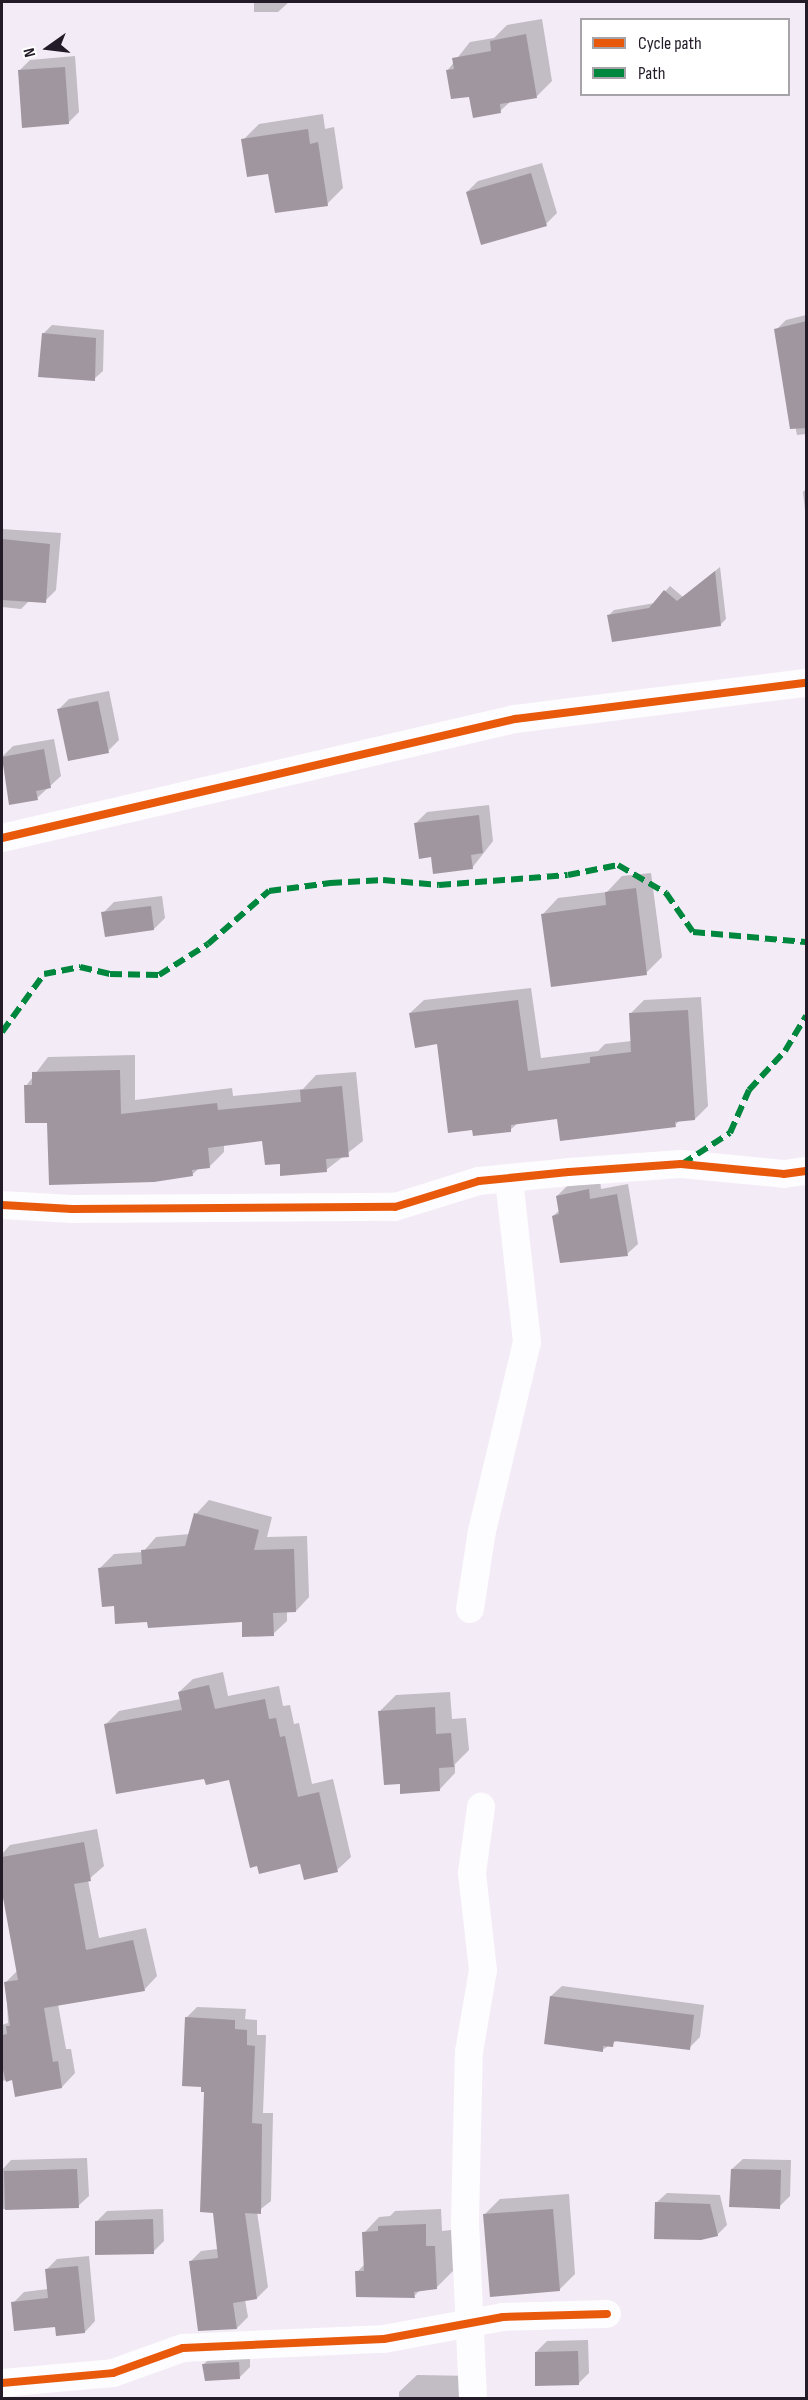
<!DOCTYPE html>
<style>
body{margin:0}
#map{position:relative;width:808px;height:2400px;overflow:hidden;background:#f3ebf6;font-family:"Sofia Sans Condensed",sans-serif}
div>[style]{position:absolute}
.shadow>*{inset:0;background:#0003}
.building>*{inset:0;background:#a096a0}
.minor>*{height:28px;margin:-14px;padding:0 14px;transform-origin:14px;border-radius:14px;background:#fdfcfe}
.quiet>*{height:6px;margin-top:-3px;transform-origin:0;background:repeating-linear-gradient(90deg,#00873e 0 12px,transparent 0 18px)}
.cycleway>*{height:8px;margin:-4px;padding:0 4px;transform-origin:4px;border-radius:4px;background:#e8590c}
span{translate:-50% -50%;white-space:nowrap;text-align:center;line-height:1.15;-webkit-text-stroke:6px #fff;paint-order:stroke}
.frame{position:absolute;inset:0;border:3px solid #231b27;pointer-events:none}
.legend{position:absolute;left:580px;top:18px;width:210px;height:78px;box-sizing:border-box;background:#fff;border:2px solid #a7a4a9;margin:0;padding:8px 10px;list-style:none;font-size:18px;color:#231b27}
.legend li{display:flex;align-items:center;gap:12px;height:30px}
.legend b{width:30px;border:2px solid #a7a4a9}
.north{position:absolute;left:18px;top:18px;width:60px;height:60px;-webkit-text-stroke:4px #fff;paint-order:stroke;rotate:256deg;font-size:16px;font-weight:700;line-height:24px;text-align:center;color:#231b27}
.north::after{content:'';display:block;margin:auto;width:21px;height:27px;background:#231b27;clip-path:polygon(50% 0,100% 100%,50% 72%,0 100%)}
</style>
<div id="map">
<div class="shadow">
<i style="clip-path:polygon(254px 2px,289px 2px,278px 12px,254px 12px)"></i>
<i style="clip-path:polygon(542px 19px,552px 81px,537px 96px,511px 101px,500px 111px,470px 95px,447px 71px,470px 42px,494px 38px,507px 25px)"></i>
<i style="clip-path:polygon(75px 56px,79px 112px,68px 123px,19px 71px,30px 60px)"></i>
<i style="clip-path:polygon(323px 114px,325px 129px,334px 127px,343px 188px,327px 204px,243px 140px,259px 124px)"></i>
<i style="clip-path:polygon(542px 163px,557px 213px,546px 224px,467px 192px,478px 181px)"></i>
<i style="clip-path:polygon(806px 315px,806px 434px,797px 435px,776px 330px,786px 320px)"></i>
<i style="clip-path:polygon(52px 325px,104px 330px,103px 371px,94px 379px,43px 334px)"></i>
<i style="clip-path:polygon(806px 489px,806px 519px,803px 492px)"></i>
<i style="clip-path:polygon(2px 529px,61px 533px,56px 590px,45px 601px,30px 600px,21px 609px,2px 607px)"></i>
<i style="clip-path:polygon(720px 567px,726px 619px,721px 624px,609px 615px,614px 610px,655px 603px,670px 586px,683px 597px)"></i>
<i style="clip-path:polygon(109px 691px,119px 740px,108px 751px,58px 710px,69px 699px)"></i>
<i style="clip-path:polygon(54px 739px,61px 776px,37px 798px,10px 803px,2px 757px,13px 746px)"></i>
<i style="clip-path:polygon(489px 805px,493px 841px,472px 868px,432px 856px,416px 823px,427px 812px)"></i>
<i style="clip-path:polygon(651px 873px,662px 957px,646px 973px,543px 914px,558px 898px,607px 892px,622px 876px)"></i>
<i style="clip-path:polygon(162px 896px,165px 918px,154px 929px,103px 913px,114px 902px)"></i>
<i style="clip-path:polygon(531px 988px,541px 1058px,598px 1051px,605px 1044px,632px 1041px,630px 1014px,644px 1000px,701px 997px,708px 1106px,695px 1119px,680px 1120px,675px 1125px,558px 1117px,518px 1123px,510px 1130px,410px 1013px,424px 1000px)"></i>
<i style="clip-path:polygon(135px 1055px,135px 1100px,232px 1088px,233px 1096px,303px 1089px,316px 1075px,356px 1072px,363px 1141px,326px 1170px,281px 1162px,263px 1139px,224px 1145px,224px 1152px,209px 1167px,199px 1168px,192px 1175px,48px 1121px,26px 1086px,48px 1057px)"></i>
<i style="clip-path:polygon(600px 1179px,601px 1189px,628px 1184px,638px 1244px,627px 1254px,553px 1216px,560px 1210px,557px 1196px,568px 1185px)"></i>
<i style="clip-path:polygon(209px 1500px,272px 1517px,267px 1537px,307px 1536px,309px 1597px,296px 1611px,287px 1611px,287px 1621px,273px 1634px,243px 1620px,149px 1620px,115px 1605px,100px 1568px,114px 1554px,143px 1552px,156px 1537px,190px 1534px,196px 1514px)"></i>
<i style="clip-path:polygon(223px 1672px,228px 1696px,279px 1686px,283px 1706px,290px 1705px,294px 1724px,299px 1723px,312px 1784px,333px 1779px,351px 1857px,337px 1870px,301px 1862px,230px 1778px,205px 1777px,105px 1725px,119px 1711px,181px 1699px,179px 1692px,193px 1679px)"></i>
<i style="clip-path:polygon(450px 1692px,452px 1719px,466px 1718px,469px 1750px,455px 1764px,455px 1773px,440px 1789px,401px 1782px,380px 1711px,396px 1695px)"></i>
<i style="clip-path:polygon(97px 1829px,104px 1866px,88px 1880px,99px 1938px,146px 1928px,157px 1976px,144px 1990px,58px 2004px,66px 2049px,71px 2049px,75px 2073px,62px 2087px,13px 2079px,2px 2081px,2px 2025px,8px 2023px,6px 1982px,17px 1971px,2px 1884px,2px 1854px,10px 1845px)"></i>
<i style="clip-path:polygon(562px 1986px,704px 2005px,700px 2037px,689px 2048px,618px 2040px,602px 2050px,551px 1996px)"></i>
<i style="clip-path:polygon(197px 2007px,246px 2009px,245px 2019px,257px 2020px,257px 2035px,266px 2035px,263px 2113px,273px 2113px,271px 2201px,257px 2212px,268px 2287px,257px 2298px,245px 2300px,248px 2317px,237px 2328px,190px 2262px,201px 2251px,218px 2249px,206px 2090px,186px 2018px)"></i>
<i style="clip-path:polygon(87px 2158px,89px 2196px,78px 2206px,3px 2209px,2px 2170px,11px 2160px)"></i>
<i style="clip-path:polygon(743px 2159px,791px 2160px,790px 2196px,779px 2207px,732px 2169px)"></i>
<i style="clip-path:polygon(667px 2193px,720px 2195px,727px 2225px,717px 2235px,656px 2203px)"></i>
<i style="clip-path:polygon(569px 2194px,575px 2274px,559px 2290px,484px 2215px,500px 2199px)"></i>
<i style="clip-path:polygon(163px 2209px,164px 2241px,153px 2252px,96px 2222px,107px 2211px)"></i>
<i style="clip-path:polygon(441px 2209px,442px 2231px,451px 2230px,453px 2271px,437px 2287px,420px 2290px,414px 2296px,357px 2272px,365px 2264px,364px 2233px,379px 2217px,390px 2216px,395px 2211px)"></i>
<i style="clip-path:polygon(89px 2256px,95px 2321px,85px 2332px,57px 2325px,13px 2303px,24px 2292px,48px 2289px,46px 2270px,57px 2259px)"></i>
<i style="clip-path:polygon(588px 2340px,589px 2373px,578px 2384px,536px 2352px,547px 2341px)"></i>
<i style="clip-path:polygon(250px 2352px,250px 2367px,239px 2378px,204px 2364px,215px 2353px)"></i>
<i style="clip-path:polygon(417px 2375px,473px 2376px,479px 2398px,399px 2398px,399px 2392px)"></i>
</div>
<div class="building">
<i style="clip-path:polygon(526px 34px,537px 98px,500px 104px,501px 113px,473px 118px,469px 97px,451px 99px,446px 70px,454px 69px,452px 58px,491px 51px,490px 41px)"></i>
<i style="clip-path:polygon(65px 67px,69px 124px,22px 128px,18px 70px)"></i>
<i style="clip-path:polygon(308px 129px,310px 144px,318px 142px,328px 206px,275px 213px,268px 174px,247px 177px,241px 139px)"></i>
<i style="clip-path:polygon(531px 173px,547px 226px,481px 245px,466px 192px)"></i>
<i style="clip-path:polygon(807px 321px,807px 428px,790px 429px,774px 329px)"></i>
<i style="clip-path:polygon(42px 333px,96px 338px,95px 381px,38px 377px)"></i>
<i style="clip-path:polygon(2px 539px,50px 544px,46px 603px,2px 600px)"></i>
<i style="clip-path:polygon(715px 571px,721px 626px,612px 642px,607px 615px,649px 608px,664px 590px,677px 601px)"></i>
<i style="clip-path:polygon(98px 701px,109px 753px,68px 761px,57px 709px)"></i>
<i style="clip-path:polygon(44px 749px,51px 788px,36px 791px,38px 800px,9px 805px,2px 757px)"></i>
<i style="clip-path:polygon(479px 815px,483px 853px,471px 855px,473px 869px,433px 874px,431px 857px,419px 859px,414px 823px)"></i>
<i style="clip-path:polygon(636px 888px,647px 975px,551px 987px,541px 914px,606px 905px,605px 892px)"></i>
<i style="clip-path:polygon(151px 906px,154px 930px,105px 937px,101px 912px)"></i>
<i style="clip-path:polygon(518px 1000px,528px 1071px,590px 1063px,590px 1057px,631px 1052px,629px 1013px,688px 1010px,695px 1120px,675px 1122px,676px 1127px,560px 1141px,557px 1119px,511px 1125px,511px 1132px,473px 1136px,472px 1130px,448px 1133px,437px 1044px,415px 1048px,409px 1013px)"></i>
<i style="clip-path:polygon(120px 1070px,121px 1114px,217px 1103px,218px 1110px,301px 1102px,300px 1090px,342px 1086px,349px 1157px,326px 1159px,327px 1172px,280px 1176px,280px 1164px,265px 1165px,262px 1141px,208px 1148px,210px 1168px,192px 1170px,193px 1176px,154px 1182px,49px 1185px,47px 1123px,25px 1123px,24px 1085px,32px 1085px,32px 1072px)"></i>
<i style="clip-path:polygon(589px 1189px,590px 1199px,617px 1194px,628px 1256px,560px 1263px,552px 1216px,559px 1214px,556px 1196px)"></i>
<i style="clip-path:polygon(194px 1513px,259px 1530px,254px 1550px,294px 1549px,296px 1612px,273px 1613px,274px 1636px,242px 1637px,242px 1622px,148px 1628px,147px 1622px,115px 1624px,114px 1606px,102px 1607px,98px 1568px,142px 1564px,141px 1550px,185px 1546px)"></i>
<i style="clip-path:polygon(209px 1685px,215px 1709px,265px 1699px,269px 1719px,276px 1718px,280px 1737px,285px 1736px,298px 1797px,319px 1792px,338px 1872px,304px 1880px,300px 1864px,259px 1874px,257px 1866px,250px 1868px,229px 1780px,206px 1785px,204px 1779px,116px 1794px,104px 1724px,182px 1710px,178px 1692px)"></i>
<i style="clip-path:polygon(435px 1707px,436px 1734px,451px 1733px,454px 1767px,439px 1768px,440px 1791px,400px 1794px,400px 1784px,384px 1785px,378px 1711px)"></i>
<i style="clip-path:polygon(84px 1842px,91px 1881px,74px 1884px,86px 1950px,133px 1940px,145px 1991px,44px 2008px,53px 2062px,58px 2061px,62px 2088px,15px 2097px,12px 2080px,6px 2082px,2px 2066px,2px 2035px,7px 2034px,6px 2026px,10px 2026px,4px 1982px,18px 1980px,2px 1892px,2px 1857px)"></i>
<i style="clip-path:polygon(550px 1996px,694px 2015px,690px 2050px,614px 2041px,613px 2047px,603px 2046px,603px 2052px,544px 2044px)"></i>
<i style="clip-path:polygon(185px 2017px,235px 2020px,235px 2029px,247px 2030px,247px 2045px,255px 2046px,252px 2123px,262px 2124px,261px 2214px,245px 2213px,257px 2299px,233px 2303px,237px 2329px,198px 2331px,189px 2261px,218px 2258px,213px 2213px,200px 2212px,204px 2092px,201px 2092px,201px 2087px,182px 2086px)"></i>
<i style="clip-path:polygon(77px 2169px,79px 2208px,5px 2210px,4px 2171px)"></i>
<i style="clip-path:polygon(731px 2169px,781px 2170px,780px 2209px,729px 2207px)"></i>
<i style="clip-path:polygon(655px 2202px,710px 2204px,718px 2236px,701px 2240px,654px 2239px)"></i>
<i style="clip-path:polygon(553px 2209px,560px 2291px,490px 2297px,483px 2214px)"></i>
<i style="clip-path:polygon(153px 2219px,154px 2254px,95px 2255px,95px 2221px)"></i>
<i style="clip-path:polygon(426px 2224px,426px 2246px,435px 2246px,437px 2289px,414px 2292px,415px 2298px,356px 2297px,355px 2271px,364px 2271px,362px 2232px,378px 2231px,378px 2226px)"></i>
<i style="clip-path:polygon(78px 2266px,85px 2333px,56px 2336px,55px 2327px,14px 2331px,11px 2302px,48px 2298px,45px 2269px)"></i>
<i style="clip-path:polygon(578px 2351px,579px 2385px,535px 2386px,535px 2352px)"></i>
<i style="clip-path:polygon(239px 2362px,240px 2379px,205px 2381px,202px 2364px)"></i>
</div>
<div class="minor">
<i style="left:2px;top:838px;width:527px;rotate:-13.06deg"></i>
<i style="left:515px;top:719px;width:293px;rotate:-7.1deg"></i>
<i style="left:2px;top:1205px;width:70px;rotate:3.3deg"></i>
<i style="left:72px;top:1209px;width:323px;rotate:-0.4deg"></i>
<i style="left:395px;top:1207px;width:88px;rotate:-17.2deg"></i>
<i style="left:479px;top:1181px;width:90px;rotate:-5.7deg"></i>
<i style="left:569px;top:1172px;width:112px;rotate:-4.1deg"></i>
<i style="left:681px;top:1164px;width:103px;rotate:5.5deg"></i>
<i style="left:784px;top:1174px;width:22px;rotate:-8deg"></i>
<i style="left:470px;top:1609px;width:79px;rotate:-81.3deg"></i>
<i style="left:482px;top:1531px;width:194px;rotate:-76.6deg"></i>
<i style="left:527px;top:1342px;width:165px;rotate:-96.3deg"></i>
<i style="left:2px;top:2383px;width:111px;rotate:-5.1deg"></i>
<i style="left:113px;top:2373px;width:74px;rotate:-19.7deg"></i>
<i style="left:183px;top:2348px;width:201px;rotate:-2.6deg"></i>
<i style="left:384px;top:2339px;width:121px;rotate:-10.5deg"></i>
<i style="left:503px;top:2317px;width:104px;rotate:-1.7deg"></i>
<i style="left:473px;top:2398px;width:175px;rotate:-92.6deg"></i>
<i style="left:465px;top:2223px;width:171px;rotate:-88.7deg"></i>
<i style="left:469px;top:2052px;width:83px;rotate:-80.3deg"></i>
<i style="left:483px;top:1970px;width:98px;rotate:-96.5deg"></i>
<i style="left:472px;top:1873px;width:67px;rotate:-82.2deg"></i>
</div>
<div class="quiet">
<i style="left:2px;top:1032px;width:72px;rotate:-54.1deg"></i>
<i style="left:44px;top:974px;width:37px;rotate:-11deg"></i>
<i style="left:80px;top:967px;width:31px;rotate:13deg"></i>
<i style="left:110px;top:974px;width:49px;rotate:1.2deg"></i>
<i style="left:159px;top:975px;width:58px;rotate:-32.3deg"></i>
<i style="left:208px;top:944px;width:81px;rotate:-41deg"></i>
<i style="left:269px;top:891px;width:62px;rotate:-7.5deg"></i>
<i style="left:330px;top:883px;width:53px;rotate:-3.2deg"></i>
<i style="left:383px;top:880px;width:56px;rotate:5.1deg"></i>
<i style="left:439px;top:885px;width:129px;rotate:-4.4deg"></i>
<i style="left:568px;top:875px;width:51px;rotate:-11.3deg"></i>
<i style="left:618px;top:865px;width:56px;rotate:30.3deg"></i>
<i style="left:666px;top:893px;width:47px;rotate:55.3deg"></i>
<i style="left:693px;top:932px;width:113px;rotate:5.1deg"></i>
<i style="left:682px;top:1164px;width:57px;rotate:-32.9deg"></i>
<i style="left:730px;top:1133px;width:47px;rotate:-66.2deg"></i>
<i style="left:749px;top:1090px;width:53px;rotate:-47.3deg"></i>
<i style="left:785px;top:1051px;width:41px;rotate:-59deg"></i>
</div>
<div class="cycleway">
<i style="left:2px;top:838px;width:527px;rotate:-13.06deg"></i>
<i style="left:515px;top:719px;width:293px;rotate:-7.1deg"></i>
<i style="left:2px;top:1205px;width:70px;rotate:3.3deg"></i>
<i style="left:72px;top:1209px;width:323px;rotate:-0.4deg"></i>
<i style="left:395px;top:1207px;width:88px;rotate:-17.2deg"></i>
<i style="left:479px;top:1181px;width:90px;rotate:-5.7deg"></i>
<i style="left:569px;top:1172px;width:112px;rotate:-4.1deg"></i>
<i style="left:681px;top:1164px;width:103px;rotate:5.5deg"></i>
<i style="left:784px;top:1174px;width:22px;rotate:-8deg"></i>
<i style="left:2px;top:2383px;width:111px;rotate:-5.1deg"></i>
<i style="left:113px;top:2373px;width:74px;rotate:-19.7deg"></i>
<i style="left:183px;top:2348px;width:201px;rotate:-2.6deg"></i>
<i style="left:384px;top:2339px;width:121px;rotate:-10.5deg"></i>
<i style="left:503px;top:2317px;width:104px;rotate:-1.7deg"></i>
</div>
<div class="frame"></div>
<ul class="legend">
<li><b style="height:8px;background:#e8590c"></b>Cycle path</li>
<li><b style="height:8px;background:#00873e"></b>Path</li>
</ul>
<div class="north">N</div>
</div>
